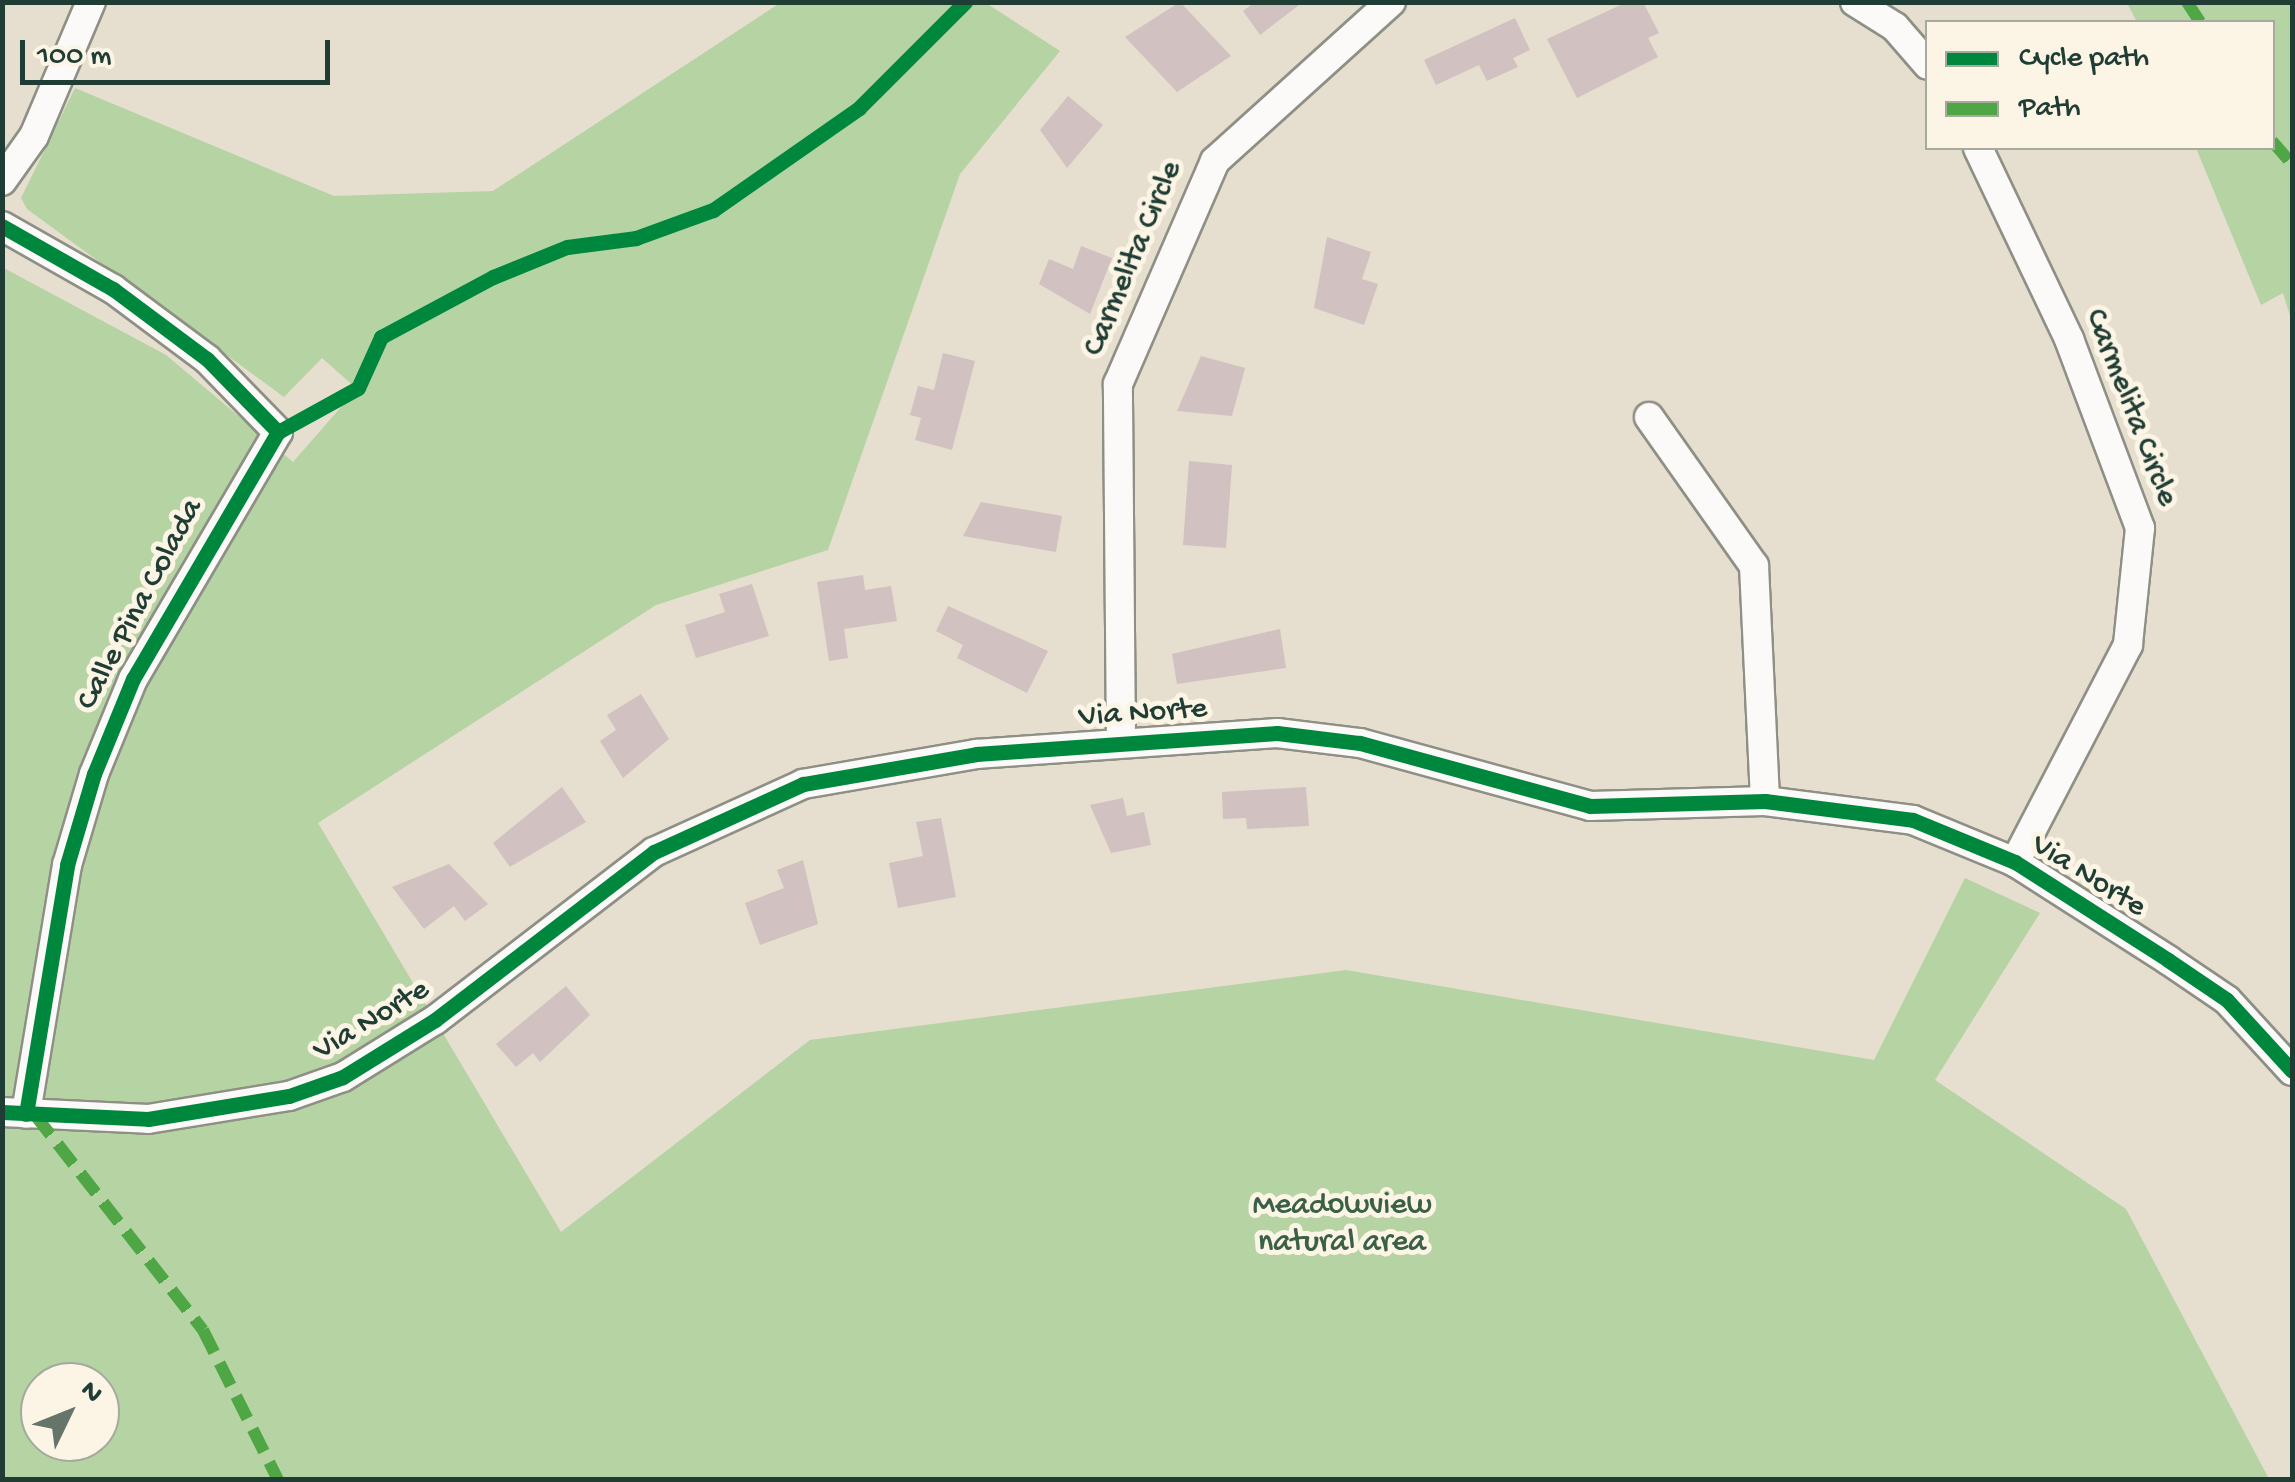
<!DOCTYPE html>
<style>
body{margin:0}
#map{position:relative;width:2295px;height:1482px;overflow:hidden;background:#e6dece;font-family:"Gochi Hand",sans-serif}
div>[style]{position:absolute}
.green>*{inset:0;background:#b5d3a3}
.building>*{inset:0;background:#d1c1c0}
.roads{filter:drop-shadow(2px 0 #8e8f85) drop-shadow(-2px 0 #8e8f85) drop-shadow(0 2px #8e8f85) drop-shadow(0 -2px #8e8f85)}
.minor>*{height:28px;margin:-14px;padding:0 14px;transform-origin:14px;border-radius:14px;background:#fbfaf8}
.quiet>*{height:12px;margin-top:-6px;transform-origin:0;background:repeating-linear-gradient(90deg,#4fa644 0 25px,transparent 0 37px)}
.cycleway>*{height:15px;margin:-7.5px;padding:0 7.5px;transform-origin:7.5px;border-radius:7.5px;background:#00873e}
span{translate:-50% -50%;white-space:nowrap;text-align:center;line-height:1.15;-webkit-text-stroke:10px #fcf5e5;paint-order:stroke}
.street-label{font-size:32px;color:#1f3d34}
.park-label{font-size:32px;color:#3a6047}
.frame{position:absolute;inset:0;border:5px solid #1f3d34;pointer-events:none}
.legend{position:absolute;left:1925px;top:20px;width:350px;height:130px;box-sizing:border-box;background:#fcf5e5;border:2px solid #a4ab9e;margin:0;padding:12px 18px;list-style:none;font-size:30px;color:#1f3d34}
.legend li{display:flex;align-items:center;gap:20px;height:50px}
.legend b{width:50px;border:2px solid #a4ab9e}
.north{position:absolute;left:20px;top:1362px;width:100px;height:100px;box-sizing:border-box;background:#fcf5e5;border:2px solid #a4ab9e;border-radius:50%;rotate:47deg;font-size:28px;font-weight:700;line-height:40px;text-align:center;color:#1f3d34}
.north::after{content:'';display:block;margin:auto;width:35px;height:45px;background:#65756a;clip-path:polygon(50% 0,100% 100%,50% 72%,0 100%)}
.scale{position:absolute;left:20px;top:40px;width:310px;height:45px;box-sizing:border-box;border:5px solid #1f3d34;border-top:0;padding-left:12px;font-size:30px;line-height:35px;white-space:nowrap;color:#1f3d34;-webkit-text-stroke:8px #fcf5e5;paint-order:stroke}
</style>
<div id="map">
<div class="green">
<i style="clip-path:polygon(evenodd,780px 3px,986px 3px,1060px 51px,960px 174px,828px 550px,656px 605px,318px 823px,561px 1232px,810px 1040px,1346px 970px,1874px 1060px,1965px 878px,2040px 913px,1935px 1080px,2126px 1209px,2269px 1479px,3px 1479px,2px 267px,166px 355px,293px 462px,357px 389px,322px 358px,284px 397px,27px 209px,21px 198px,75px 88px,334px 196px,493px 191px,780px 3px,40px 1382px,100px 1382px,100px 1442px,40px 1442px,40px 1382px)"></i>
<i style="clip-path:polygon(2127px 3px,2292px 3px,2292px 322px,2283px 293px,2261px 305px,2196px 148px,2272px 148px,2272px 22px,2137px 22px)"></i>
</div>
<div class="building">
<i style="clip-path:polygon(1180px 2px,1231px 56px,1177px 92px,1125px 37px)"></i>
<i style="clip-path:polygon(1255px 2px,1303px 2px,1260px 35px,1243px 11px)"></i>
<i style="clip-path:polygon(1627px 2px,1643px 2px,1659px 33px,1648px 38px,1658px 57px,1577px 98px,1547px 39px)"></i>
<i style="clip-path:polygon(1515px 18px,1530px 50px,1513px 58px,1518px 67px,1487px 81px,1479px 65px,1436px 85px,1424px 60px)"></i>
<i style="clip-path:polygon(1068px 96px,1103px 125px,1067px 168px,1040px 130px)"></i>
<i style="clip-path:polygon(1327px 237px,1371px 252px,1362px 279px,1378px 284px,1364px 325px,1314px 308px)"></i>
<i style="clip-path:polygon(1081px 246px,1112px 258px,1090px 314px,1039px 284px,1049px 259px,1073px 269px)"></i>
<i style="clip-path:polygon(943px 353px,975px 361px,952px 450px,915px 440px,921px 418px,910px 415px,918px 386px,934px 390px)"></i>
<i style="clip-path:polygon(1201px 356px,1245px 368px,1232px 416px,1177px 411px)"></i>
<i style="clip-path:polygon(1189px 461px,1232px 465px,1226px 548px,1183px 545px)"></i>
<i style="clip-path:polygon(981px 502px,1062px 516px,1056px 552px,963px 536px)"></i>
<i style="clip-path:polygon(863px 575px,865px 590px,891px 586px,897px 621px,844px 629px,848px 658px,829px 661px,817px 582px)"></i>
<i style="clip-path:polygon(752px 584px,769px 636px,696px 658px,685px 625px,725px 612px,719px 594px)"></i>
<i style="clip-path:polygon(948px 606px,1048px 651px,1027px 693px,957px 658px,963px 645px,936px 631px)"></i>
<i style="clip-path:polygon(1280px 629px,1286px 668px,1177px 684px,1172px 654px)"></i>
<i style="clip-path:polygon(641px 694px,669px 739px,623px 778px,600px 741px,616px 730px,607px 715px)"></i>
<i style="clip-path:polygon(562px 787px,586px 822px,510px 867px,493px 843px)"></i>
<i style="clip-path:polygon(1306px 787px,1309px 826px,1247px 829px,1246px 818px,1223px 819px,1222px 792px)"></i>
<i style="clip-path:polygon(1123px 798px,1127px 816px,1144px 812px,1151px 845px,1111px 853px,1090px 805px)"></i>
<i style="clip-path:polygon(941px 818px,956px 897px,898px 908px,889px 863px,923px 856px,916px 822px)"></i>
<i style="clip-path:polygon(803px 860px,818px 924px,760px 945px,745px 903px,784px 888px,777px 870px)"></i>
<i style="clip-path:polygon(449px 864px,488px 904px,465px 921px,454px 906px,424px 929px,392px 887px)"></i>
<i style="clip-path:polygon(566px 986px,590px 1015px,540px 1062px,533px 1053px,516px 1067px,496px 1044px)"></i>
</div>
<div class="roads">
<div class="minor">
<i style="left:1855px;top:2px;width:47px;rotate:32deg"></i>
<i style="left:1895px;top:27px;width:50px;rotate:49deg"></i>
<i style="left:1978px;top:148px;width:212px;rotate:64.5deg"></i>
<i style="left:2069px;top:339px;width:202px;rotate:69.4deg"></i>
<i style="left:2140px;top:528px;width:118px;rotate:95.9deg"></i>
<i style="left:2128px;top:645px;width:245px;rotate:117.5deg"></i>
<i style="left:2px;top:181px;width:55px;rotate:-54.6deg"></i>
<i style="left:34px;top:136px;width:146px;rotate:-67deg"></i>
<i style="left:2px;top:226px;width:128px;rotate:29.6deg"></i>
<i style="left:113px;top:289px;width:117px;rotate:36.7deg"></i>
<i style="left:207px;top:359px;width:102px;rotate:45.8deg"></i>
<i style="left:278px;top:432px;width:286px;rotate:120.4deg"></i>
<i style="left:133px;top:679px;width:103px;rotate:112.3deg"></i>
<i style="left:94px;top:774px;width:95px;rotate:106.5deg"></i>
<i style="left:67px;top:865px;width:252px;rotate:99.4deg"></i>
<i style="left:1649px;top:417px;width:182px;rotate:54.8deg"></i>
<i style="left:1754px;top:566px;width:235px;rotate:87.3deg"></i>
<i style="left:1121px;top:743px;width:359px;rotate:-90.5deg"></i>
<i style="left:1118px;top:384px;width:243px;rotate:-66.5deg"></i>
<i style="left:1215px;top:161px;width:237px;rotate:-42.1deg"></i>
<i style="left:2px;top:1112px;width:146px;rotate:2.7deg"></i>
<i style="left:148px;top:1119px;width:143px;rotate:-9.3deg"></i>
<i style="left:289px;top:1096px;width:57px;rotate:-19.4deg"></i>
<i style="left:343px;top:1077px;width:108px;rotate:-31.8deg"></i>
<i style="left:435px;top:1020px;width:276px;rotate:-37.5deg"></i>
<i style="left:654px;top:852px;width:164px;rotate:-24.5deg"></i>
<i style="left:803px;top:784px;width:176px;rotate:-9.8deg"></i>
<i style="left:976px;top:754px;width:302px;rotate:-4deg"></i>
<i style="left:1277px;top:733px;width:84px;rotate:6.9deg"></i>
<i style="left:1360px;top:743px;width:238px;rotate:15.3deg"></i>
<i style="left:1590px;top:806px;width:175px;rotate:-1.6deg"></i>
<i style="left:1765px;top:801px;width:149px;rotate:7.3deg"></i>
<i style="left:1913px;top:820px;width:110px;rotate:22.4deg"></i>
<i style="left:2015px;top:862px;width:182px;rotate:32.6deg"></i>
<i style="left:2168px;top:960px;width:71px;rotate:34.1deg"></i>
<i style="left:2227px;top:1000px;width:96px;rotate:47.5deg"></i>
</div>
</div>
<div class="quiet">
<i style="left:2187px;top:2px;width:24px;rotate:57deg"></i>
<i style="left:2272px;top:141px;width:30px;rotate:49deg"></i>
<i style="left:35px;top:1115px;width:273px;rotate:52deg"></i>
<i style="left:203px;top:1330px;width:168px;rotate:63.4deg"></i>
</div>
<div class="cycleway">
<i style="left:2px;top:226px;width:128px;rotate:29.6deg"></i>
<i style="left:113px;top:289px;width:117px;rotate:36.7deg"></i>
<i style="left:207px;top:359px;width:102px;rotate:45.8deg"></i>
<i style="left:278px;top:432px;width:91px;rotate:-28.8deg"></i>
<i style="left:358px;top:388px;width:56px;rotate:-65.7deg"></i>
<i style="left:381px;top:337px;width:127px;rotate:-28.2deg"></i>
<i style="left:493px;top:277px;width:80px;rotate:-22.1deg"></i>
<i style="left:567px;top:247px;width:70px;rotate:-7.4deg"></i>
<i style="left:636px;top:238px;width:82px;rotate:-20deg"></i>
<i style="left:713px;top:210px;width:178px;rotate:-34.9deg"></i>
<i style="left:859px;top:108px;width:150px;rotate:-45deg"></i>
<i style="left:2px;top:1112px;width:146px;rotate:2.7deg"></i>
<i style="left:148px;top:1119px;width:143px;rotate:-9.3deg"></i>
<i style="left:289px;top:1096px;width:57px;rotate:-19.4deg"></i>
<i style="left:343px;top:1077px;width:108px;rotate:-31.8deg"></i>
<i style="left:435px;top:1020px;width:276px;rotate:-37.5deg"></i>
<i style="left:654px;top:852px;width:164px;rotate:-24.5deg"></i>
<i style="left:803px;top:784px;width:176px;rotate:-9.8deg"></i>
<i style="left:976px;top:754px;width:302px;rotate:-4deg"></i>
<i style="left:1277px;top:733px;width:84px;rotate:6.9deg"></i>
<i style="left:1360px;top:743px;width:238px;rotate:15.3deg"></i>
<i style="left:1590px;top:806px;width:175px;rotate:-1.6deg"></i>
<i style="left:1765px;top:801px;width:149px;rotate:7.3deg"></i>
<i style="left:1913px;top:820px;width:110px;rotate:22.4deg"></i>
<i style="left:2015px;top:862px;width:182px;rotate:32.6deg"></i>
<i style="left:2168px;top:960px;width:71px;rotate:34.1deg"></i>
<i style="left:2227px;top:1000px;width:96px;rotate:47.5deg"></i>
<i style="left:26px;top:1114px;width:252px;rotate:-80.6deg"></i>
<i style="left:67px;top:865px;width:95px;rotate:-73.5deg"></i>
<i style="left:94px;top:774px;width:103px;rotate:-67.7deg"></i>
<i style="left:133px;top:679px;width:286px;rotate:-59.6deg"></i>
</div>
<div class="street-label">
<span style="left:1134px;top:259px;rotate:-67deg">Carmelita Circle</span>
<span style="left:2130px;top:408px;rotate:69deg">Carmelita Circle</span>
<span style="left:141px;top:605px;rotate:-62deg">Calle Pina Colada</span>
<span style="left:1143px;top:714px;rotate:-4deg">Via Norte</span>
<span style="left:2088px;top:877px;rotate:32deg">Via Norte</span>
<span style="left:372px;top:1021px;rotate:-31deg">Via Norte</span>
</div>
<div class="park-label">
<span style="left:1342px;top:1225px">Meadowview<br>natural area</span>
</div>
<div class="frame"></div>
<ul class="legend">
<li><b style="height:12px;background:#00873e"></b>Cycle path</li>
<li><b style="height:12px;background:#4fa644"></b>Path</li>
</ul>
<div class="north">N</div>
<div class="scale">100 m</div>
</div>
